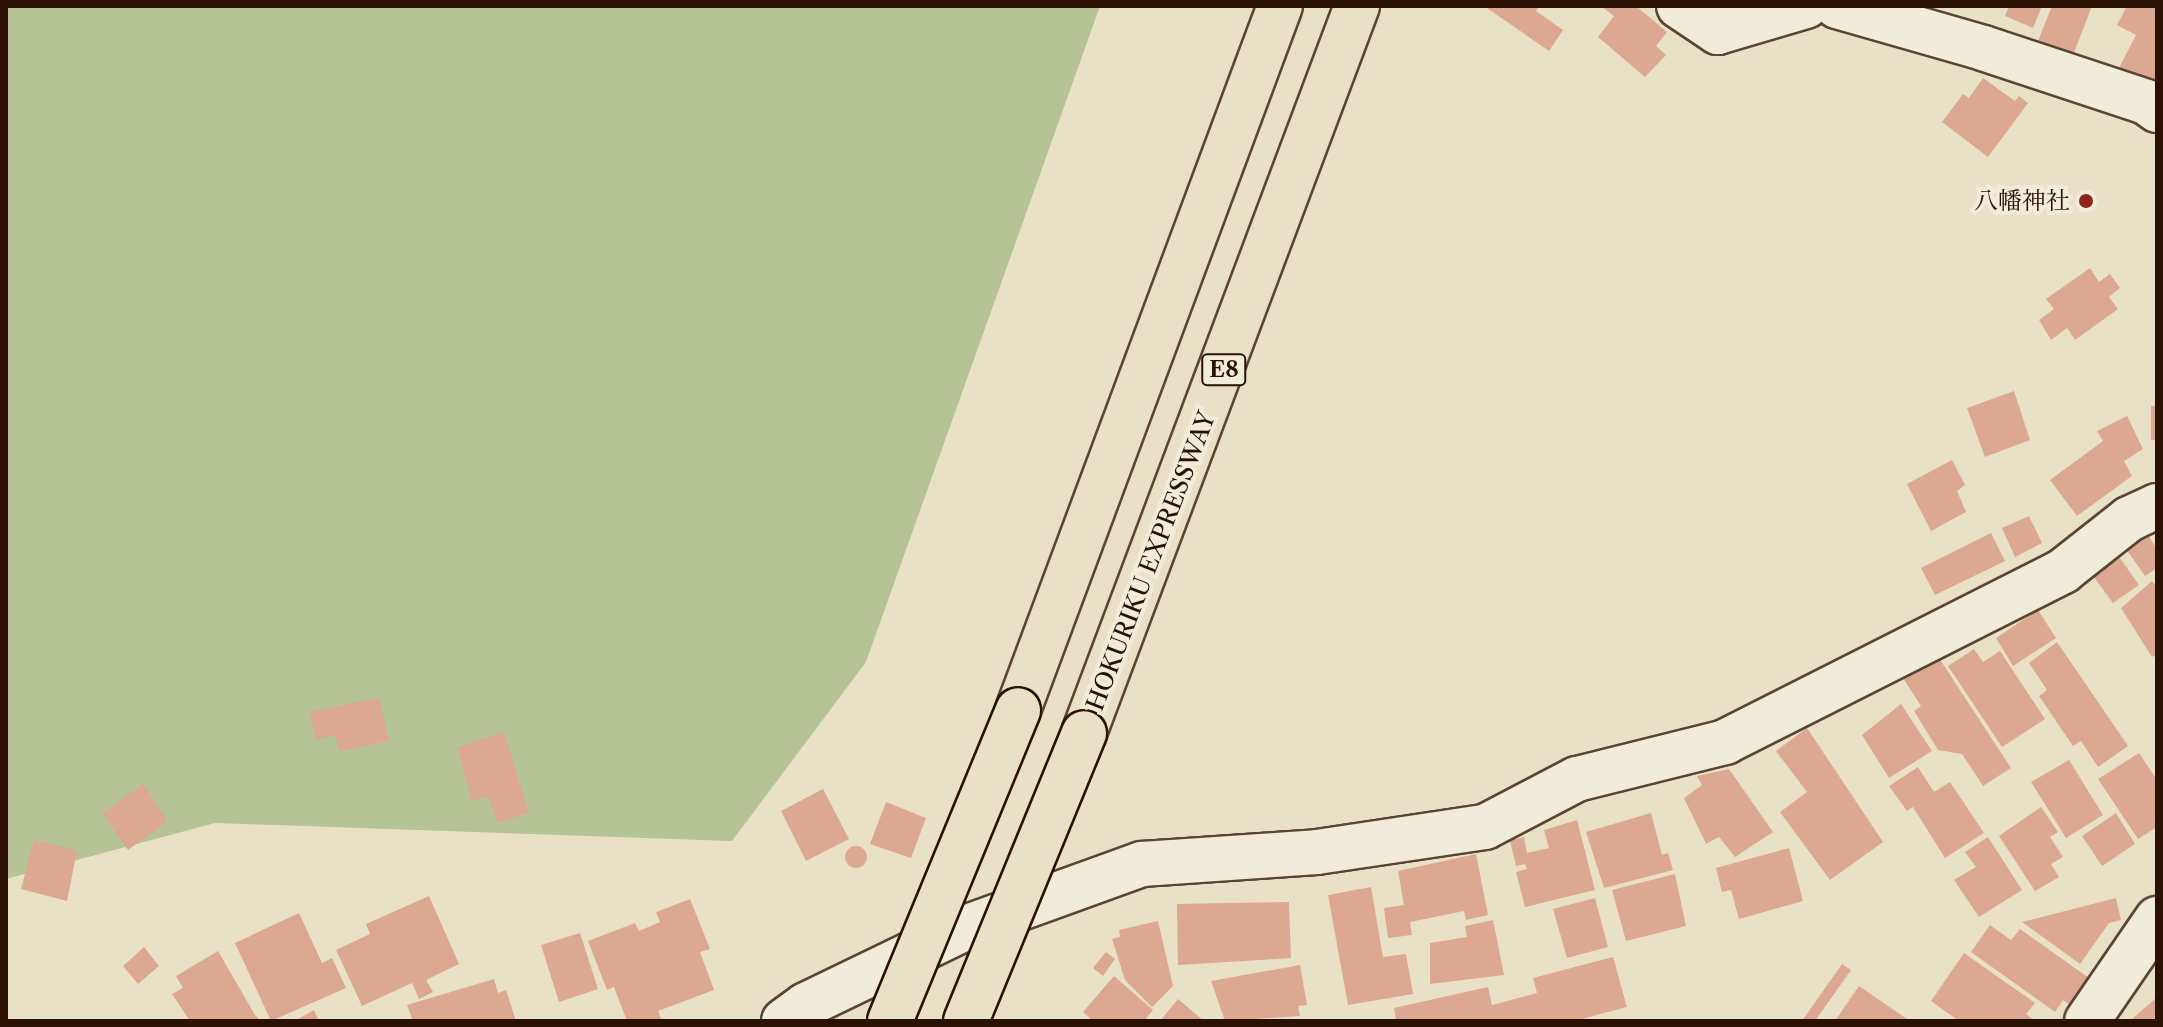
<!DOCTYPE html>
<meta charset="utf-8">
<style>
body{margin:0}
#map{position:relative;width:2163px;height:1027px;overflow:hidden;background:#e9e1c6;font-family:"Libre Caslon Text","Noto Serif JP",serif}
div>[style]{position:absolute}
.green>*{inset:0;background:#b6c395}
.building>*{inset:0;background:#dca892}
.round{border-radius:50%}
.roads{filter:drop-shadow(2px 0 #5a4533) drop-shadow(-2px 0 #5a4533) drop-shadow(0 2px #5a4533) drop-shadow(0 -2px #5a4533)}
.minor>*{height:44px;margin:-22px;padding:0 22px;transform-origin:22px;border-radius:22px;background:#f1ecda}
.highway>*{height:44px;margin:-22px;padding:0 22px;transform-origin:22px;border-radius:22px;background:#e9e1c6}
.bridges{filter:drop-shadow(2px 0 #2b1102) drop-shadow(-2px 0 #2b1102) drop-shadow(0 2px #2b1102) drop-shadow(0 -2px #2b1102)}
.highway-bridge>*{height:44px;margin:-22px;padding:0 22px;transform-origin:22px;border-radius:22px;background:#e9e1c6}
.dots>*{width:22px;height:22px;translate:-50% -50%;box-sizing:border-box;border:4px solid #f1ecda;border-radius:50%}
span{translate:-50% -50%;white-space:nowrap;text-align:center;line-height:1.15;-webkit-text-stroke:8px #f1ecda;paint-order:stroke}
.shield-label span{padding:2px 6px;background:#f1ecda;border:2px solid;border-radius:6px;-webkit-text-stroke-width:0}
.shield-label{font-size:22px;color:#2b1102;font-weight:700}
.poi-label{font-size:24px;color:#2b1102}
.right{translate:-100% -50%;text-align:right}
.street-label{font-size:24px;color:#2b1102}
.frame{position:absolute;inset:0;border:8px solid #2b1102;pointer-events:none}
</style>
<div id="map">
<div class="green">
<i style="clip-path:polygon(6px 6px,1100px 6px,866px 662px,732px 841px,215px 823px,6px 879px)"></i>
</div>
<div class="building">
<i style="clip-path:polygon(1484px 6px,1539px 6px,1536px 11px,1563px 30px,1549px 51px)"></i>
<i style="clip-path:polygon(1601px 6px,1636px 6px,1667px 32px,1656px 46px,1666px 55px,1645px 77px,1598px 37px,1614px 16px)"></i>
<i style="clip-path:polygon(2009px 6px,2042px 6px,2033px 28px,2005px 16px)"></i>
<i style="clip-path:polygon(2052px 6px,2092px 6px,2071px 60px,2036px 46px)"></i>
<i style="clip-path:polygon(2127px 6px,2157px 6px,2157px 76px,2152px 85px,2119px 68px,2136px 35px,2117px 25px)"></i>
<i style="clip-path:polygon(1983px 78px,2015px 101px,2019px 96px,2028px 103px,1988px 157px,1942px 122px,1963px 94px,1969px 98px)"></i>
<i style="clip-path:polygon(2090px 268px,2099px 282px,2110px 274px,2120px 288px,2109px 297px,2118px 309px,2075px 340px,2067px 328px,2051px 340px,2039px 320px,2054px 309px,2046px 299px)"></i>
<i style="clip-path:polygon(2014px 391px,2030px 440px,1985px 457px,1967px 408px)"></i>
<i style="clip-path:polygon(2151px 406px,2157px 406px,2157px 440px,2151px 440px)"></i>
<i style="clip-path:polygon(2127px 416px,2143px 449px,2124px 461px,2132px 476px,2077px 516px,2050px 480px,2103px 441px,2097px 431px)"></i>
<i style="clip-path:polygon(1952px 460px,1965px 485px,1957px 491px,1966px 512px,1931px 531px,1907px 484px)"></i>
<i style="clip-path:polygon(2029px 516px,2042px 543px,2015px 557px,2002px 528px)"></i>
<i style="clip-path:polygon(2146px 532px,2157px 549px,2157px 568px,2145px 576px,2124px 546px)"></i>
<i style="clip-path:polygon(1991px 533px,2005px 561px,1935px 595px,1921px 568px)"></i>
<i style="clip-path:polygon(2120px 558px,2139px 585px,2113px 603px,2093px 576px)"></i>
<i style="clip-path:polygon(2152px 581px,2157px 588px,2157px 654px,2152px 657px,2121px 608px)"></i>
<i style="clip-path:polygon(2038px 610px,2056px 638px,2013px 666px,1996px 638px)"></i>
<i style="clip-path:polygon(2057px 642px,2128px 746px,2098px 767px,2081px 741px,2073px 746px,2039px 696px,2047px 690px,2029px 663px)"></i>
<i style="clip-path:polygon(1974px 649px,1983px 662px,2000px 651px,2045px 719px,2002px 747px,1948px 666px)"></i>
<i style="clip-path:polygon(1937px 655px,2011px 768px,1983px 786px,1962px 754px,1938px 750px,1914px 711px,1921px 706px,1903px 678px)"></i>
<i style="clip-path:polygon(379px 698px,389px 741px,339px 751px,335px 735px,316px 739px,310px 712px)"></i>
<i style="clip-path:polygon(1901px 704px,1932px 751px,1889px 778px,1862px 735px)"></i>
<i style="clip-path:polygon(1807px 728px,1883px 842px,1830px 880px,1780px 812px,1807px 792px,1776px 751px)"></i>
<i style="clip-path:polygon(504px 732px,529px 813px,497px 823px,488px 796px,472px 801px,457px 747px)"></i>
<i style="clip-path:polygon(2139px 753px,2157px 780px,2157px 827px,2138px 839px,2098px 779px)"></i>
<i style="clip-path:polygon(2069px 760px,2103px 815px,2066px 838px,2031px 782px)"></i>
<i style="clip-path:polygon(1918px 767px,1934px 792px,1950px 782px,1984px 833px,1945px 858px,1913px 807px,1907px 811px,1889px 786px)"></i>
<i style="clip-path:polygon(1729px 769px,1773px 832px,1735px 857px,1719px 837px,1706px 844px,1684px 798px,1702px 785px,1697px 776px)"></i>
<i style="clip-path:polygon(143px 784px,168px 821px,128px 850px,102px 813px)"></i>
<i style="clip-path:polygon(823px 789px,849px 839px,806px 861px,781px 811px)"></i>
<i style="clip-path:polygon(886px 802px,926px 818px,911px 858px,870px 844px)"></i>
<i style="clip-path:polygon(2041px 807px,2058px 832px,2050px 837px,2063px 857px,2051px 864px,2059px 877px,2035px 891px,1999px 836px)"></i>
<i style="clip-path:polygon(1651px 813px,1662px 855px,1668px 853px,1673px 870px,1604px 888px,1586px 832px)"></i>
<i style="clip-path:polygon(2116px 813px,2135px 844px,2102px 866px,2082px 836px)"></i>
<i style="clip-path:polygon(1577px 820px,1595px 890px,1525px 907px,1516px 872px,1527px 869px,1525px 864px,1516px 866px,1510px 841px,1524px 837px,1527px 853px,1549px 848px,1544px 830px)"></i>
<i style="clip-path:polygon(1988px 837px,2022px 890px,1979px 917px,1954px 880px,1976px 867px,1965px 852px)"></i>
<i style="clip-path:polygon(34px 840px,77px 851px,67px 901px,21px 889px)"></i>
<i class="round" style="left:845px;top:846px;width:22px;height:22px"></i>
<i style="clip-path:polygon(1789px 848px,1803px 901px,1739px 919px,1731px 890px,1722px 892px,1716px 868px)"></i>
<i style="clip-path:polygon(1476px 854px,1488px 915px,1466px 920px,1464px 911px,1410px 922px,1412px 935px,1388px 938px,1384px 908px,1404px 905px,1398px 871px)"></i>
<i style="clip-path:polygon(1675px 874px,1686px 926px,1626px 941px,1612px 890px)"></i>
<i style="clip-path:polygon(1371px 887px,1383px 957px,1406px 954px,1413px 994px,1348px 1005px,1328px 895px)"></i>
<i style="clip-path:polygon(429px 896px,459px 964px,426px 980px,433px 992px,419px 999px,412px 983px,362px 1006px,336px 950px,370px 934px,366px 924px)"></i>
<i style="clip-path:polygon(1595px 898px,1608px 947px,1567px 958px,1553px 909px)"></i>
<i style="clip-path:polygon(2116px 898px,2121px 920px,2109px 923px,2080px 964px,2022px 922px)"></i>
<i style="clip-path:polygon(690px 899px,710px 949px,700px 952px,714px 990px,658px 1011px,662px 1021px,627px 1021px,614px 987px,607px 990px,588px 941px,635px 923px,639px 931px,660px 922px,656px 912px)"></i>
<i style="clip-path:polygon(1289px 902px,1291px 958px,1178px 965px,1177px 904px)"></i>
<i style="clip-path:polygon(299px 913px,322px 963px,332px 958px,346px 988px,271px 1021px,235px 943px)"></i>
<i style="clip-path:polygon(1493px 920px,1504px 975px,1430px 984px,1430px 943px,1467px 937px,1465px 926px)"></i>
<i style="clip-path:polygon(1158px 921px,1173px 986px,1152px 1007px,1125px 980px,1112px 939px,1120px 937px,1119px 930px)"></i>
<i style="clip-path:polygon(1990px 925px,2011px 940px,2020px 929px,2089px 978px,2070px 1005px,2063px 1000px,2055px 1012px,1971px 952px)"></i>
<i style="clip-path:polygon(580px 933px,598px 989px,559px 1002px,541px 945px)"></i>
<i style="clip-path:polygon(144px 947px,159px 966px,138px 984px,123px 966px)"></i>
<i style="clip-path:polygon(218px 951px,255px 1015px,261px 1021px,190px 1021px,172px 994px,183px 988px,176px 976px)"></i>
<i style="clip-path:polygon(1106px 952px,1115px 959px,1103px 976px,1093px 968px)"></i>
<i style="clip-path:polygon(1964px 953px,2035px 1003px,2026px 1014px,2035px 1021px,1959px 1021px,1931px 1001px)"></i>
<i style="clip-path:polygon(1613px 957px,1627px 1007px,1574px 1021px,1396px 1021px,1394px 1008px,1488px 987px,1492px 1005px,1537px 993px,1533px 978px)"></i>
<i style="clip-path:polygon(1842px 964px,1851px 970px,1815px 1021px,1802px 1021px)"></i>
<i style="clip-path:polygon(1300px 965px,1307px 1005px,1298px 1006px,1300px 1016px,1225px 1021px,1211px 981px)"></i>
<i style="clip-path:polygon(1114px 976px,1153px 1010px,1144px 1021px,1093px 1021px,1083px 1012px)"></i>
<i style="clip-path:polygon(494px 979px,498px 993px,506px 990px,516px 1021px,413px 1021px,407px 1005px)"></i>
<i style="clip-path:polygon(1859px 986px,1910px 1021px,1835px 1021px)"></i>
<i style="clip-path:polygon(2157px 997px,2157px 1021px,2130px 1021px)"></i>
<i style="clip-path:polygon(1178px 999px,1204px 1021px,1160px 1021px)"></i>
<i style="clip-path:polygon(314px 1010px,319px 1021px,295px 1021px)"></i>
</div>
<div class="roads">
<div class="minor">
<i style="left:1679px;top:6px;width:47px;rotate:33.7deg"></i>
<i style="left:1718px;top:32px;width:92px;rotate:-16.5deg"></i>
<i style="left:1837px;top:6px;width:152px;rotate:16deg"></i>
<i style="left:1983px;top:48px;width:172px;rotate:18.3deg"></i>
<i style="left:2146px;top:102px;width:14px;rotate:36deg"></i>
<i style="left:784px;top:1021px;width:27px;rotate:-36deg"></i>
<i style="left:806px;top:1005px;width:177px;rotate:-25.8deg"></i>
<i style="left:965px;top:928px;width:188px;rotate:-19.9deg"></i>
<i style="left:1142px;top:864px;width:175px;rotate:-3.9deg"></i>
<i style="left:1317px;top:852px;width:170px;rotate:-8.5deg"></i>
<i style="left:1485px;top:827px;width:104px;rotate:-27.6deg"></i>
<i style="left:1577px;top:779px;width:153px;rotate:-14deg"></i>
<i style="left:1725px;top:742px;width:379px;rotate:-26.8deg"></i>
<i style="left:2063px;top:571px;width:84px;rotate:-38.2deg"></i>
<i style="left:2129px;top:519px;width:31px;rotate:-25deg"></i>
<i style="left:2087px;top:1021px;width:124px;rotate:-55.5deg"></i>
</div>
<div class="highway">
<i style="left:1018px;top:710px;width:751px;rotate:-69.59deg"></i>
<i style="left:1084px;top:733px;width:777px;rotate:-69.42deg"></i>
</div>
</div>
<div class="bridges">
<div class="highway-bridge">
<i style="left:890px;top:1021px;width:336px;rotate:-67.6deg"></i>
<i style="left:966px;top:1021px;width:311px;rotate:-67.7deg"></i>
</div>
</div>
<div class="dots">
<i style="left:2086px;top:201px;background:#8f2418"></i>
</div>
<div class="shield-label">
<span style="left:1224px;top:370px">E8</span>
</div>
<div class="poi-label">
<span class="right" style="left:2070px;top:201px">八幡神社</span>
</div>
<div class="street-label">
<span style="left:1151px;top:561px;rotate:-69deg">HOKURIKU EXPRESSWAY</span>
</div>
<div class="frame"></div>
</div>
